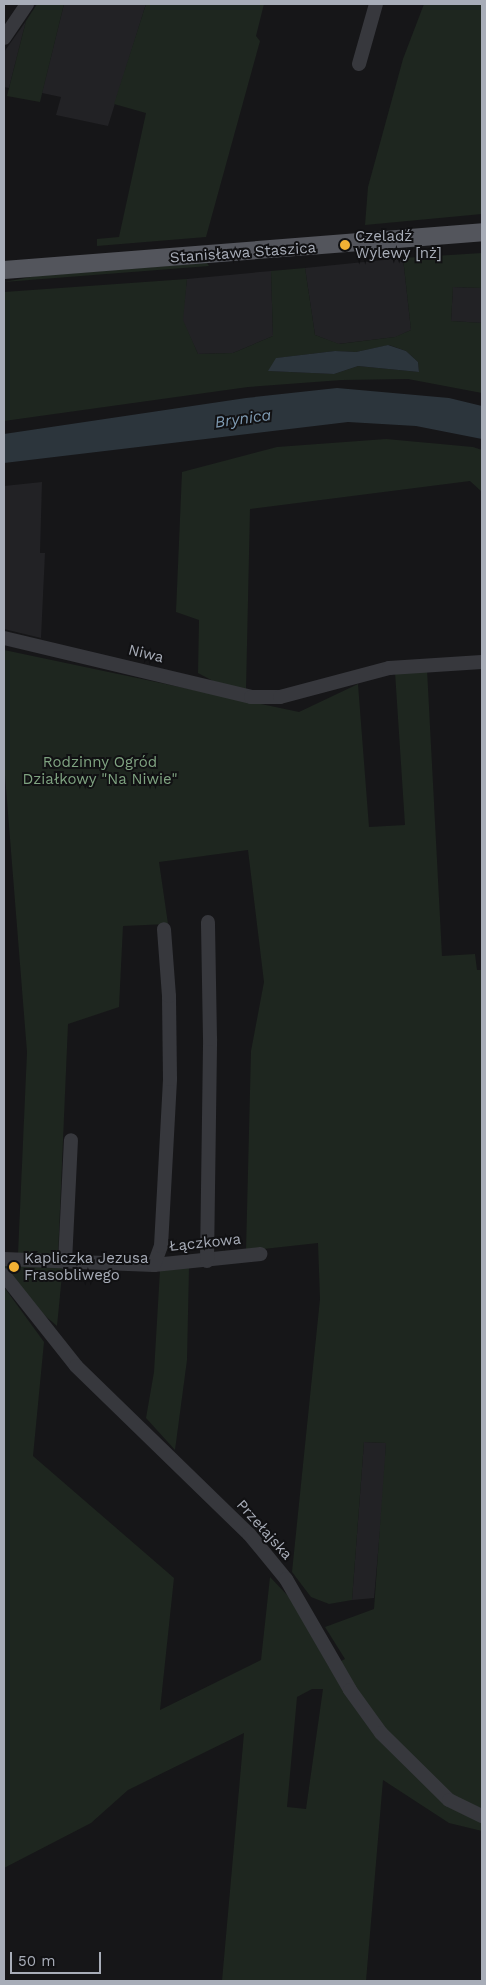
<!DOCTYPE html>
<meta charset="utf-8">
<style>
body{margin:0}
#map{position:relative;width:486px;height:1985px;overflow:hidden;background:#161618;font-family:"Work Sans",sans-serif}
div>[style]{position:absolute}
.built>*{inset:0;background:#222225}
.green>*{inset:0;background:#1e261f}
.water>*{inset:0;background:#2c353c}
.minor>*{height:14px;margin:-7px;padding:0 7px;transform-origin:7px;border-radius:7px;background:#37383d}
.major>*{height:18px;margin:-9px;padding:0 9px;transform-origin:9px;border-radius:9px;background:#53555c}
.dots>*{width:14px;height:14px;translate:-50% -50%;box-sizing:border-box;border:2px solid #111113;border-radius:50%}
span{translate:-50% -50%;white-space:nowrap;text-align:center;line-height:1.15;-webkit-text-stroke:4px #111113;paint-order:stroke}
.poi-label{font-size:15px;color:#a8adb8}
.left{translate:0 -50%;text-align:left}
.street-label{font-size:15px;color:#a8adb8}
.park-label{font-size:15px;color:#7fa381}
.water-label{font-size:16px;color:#7f9bb3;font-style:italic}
.frame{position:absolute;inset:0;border:5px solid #a8adb8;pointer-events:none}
.scale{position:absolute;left:10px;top:1952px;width:91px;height:22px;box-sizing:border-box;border:2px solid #a8adb8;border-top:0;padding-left:6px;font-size:15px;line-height:18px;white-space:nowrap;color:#a8adb8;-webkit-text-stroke:4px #111113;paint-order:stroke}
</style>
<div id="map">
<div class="built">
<i style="clip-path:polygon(64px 4px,146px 4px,108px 126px,56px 115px,61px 97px,42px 93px)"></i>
<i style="clip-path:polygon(26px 21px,9px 88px,4px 87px,4px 52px)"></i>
<i style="clip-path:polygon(403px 258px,411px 330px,396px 337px,338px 344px,315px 335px,305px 268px)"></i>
<i style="clip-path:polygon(271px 271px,273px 336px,233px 353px,198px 354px,182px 320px,187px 279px)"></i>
<i style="clip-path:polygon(453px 287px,482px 288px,482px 323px,451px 321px)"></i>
<i style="clip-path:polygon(42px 482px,40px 553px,45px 553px,41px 638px,4px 629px,4px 486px)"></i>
<i style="clip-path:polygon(364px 1442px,386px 1443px,384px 1486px,374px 1598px,352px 1600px)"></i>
</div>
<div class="green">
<i style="clip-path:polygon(37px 4px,64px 4px,40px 102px,7px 96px,26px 21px)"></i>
<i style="clip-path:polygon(146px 4px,264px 4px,256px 36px,260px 41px,206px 237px,97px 246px,97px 239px,119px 237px,146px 113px,114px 104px)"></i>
<i style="clip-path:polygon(424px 4px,482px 4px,482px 214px,365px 225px,368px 187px,403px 59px)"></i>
<i style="clip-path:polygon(evenodd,482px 253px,482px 288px,453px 287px,451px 321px,482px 323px,482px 393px,408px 379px,342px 380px,248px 387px,4px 421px,4px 292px,187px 279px,183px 320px,198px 354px,233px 353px,273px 336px,271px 271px,305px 268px,315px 335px,339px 344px,395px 337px,411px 330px,403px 258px,482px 253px,389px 345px,406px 351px,418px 362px,419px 372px,358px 366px,334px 374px,269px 371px,277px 358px,335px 351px,356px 352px,389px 345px)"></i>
<i style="clip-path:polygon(207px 263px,209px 266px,4px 282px,36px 276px)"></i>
<i style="clip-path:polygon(386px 439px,473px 447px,482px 450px,482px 492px,470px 481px,250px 509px,246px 690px,213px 681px,198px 673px,199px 620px,176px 612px,182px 472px,277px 447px)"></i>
<i style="clip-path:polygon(evenodd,4px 650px,299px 712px,358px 684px,369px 827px,405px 825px,395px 672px,427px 669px,442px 956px,475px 954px,477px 970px,482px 970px,482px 1831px,449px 1823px,383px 1780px,366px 1981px,222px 1981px,244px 1733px,128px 1790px,91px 1823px,4px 1868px,4px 1287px,44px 1342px,33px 1456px,174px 1578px,160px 1710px,261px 1660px,270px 1577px,291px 1599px,329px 1667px,345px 1659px,325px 1627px,374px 1609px,386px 1443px,364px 1442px,352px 1600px,329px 1604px,311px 1597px,292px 1572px,320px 1299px,318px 1243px,246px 1251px,251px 1051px,264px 982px,248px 850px,159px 862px,168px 924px,123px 926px,119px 1007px,68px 1024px,58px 1256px,18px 1254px,27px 1052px,4px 763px,4px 650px,312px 1689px,323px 1689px,306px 1809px,287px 1807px,297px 1697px,312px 1689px)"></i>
<i style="clip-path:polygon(4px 1263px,63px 1265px,57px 1326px,43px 1314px,4px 1267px)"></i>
<i style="clip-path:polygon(189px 1268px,187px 1360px,175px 1450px,146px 1418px,154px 1372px,160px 1270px)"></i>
</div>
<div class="water">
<i style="clip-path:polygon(388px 345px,406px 351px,418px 362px,419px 372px,358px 366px,334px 374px,268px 371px,276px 358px,335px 351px,356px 352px)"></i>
<i style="clip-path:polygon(337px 388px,449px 398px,482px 406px,482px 439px,416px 426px,348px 422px,4px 463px,4px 434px,246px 398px)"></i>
</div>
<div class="minor">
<i style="left:4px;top:38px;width:41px;rotate:-55.9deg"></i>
<i style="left:359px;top:64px;width:62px;rotate:-74.2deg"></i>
<i style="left:4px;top:638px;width:254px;rotate:13.4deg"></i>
<i style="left:251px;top:697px;width:29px"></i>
<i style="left:280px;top:697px;width:113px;rotate:-14.9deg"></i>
<i style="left:389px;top:668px;width:93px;rotate:-3.7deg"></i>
<i style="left:4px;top:1259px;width:150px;rotate:2.3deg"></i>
<i style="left:154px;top:1265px;width:107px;rotate:-5.9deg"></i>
<i style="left:207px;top:1261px;width:222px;rotate:-89.2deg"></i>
<i style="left:210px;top:1039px;width:117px;rotate:-91deg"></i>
<i style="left:65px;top:1262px;width:122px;rotate:-87.2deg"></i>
<i style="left:154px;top:1265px;width:20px;rotate:-70deg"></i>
<i style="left:161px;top:1246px;width:167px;rotate:-86.9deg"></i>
<i style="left:170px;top:1079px;width:83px;rotate:-90.7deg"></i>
<i style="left:169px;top:996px;width:67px;rotate:-94.3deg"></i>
<i style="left:4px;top:1275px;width:116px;rotate:51.6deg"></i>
<i style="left:76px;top:1366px;width:241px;rotate:44.2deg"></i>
<i style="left:249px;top:1534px;width:58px;rotate:50.6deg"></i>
<i style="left:286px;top:1579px;width:128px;rotate:60deg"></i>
<i style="left:350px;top:1690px;width:53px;rotate:54.2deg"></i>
<i style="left:381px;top:1733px;width:95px;rotate:44.6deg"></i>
<i style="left:449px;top:1800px;width:37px;rotate:26deg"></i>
</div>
<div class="major">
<i style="left:4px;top:270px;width:480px;rotate:-4.5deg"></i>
</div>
<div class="dots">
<i style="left:345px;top:245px;background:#f2b134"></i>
<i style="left:14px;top:1267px;background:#f2b134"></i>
</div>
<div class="poi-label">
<span class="left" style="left:355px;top:245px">Czeladź<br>Wylewy [nż]</span>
<span class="left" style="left:24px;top:1267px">Kapliczka Jezusa<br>Frasobliwego</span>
</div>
<div class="street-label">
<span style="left:243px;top:253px;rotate:-4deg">Stanisława Staszica</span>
<span style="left:146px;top:654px;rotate:14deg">Niwa</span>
<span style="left:205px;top:1243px;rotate:-6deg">Łączkowa</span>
<span style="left:264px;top:1530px;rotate:48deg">Przełajska</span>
</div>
<div class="park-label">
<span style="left:100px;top:771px">Rodzinny Ogród<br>Działkowy "Na Niwie"</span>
</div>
<div class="water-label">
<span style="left:243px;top:419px;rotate:-8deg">Brynica</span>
</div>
<div class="frame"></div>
<div class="scale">50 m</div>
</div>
